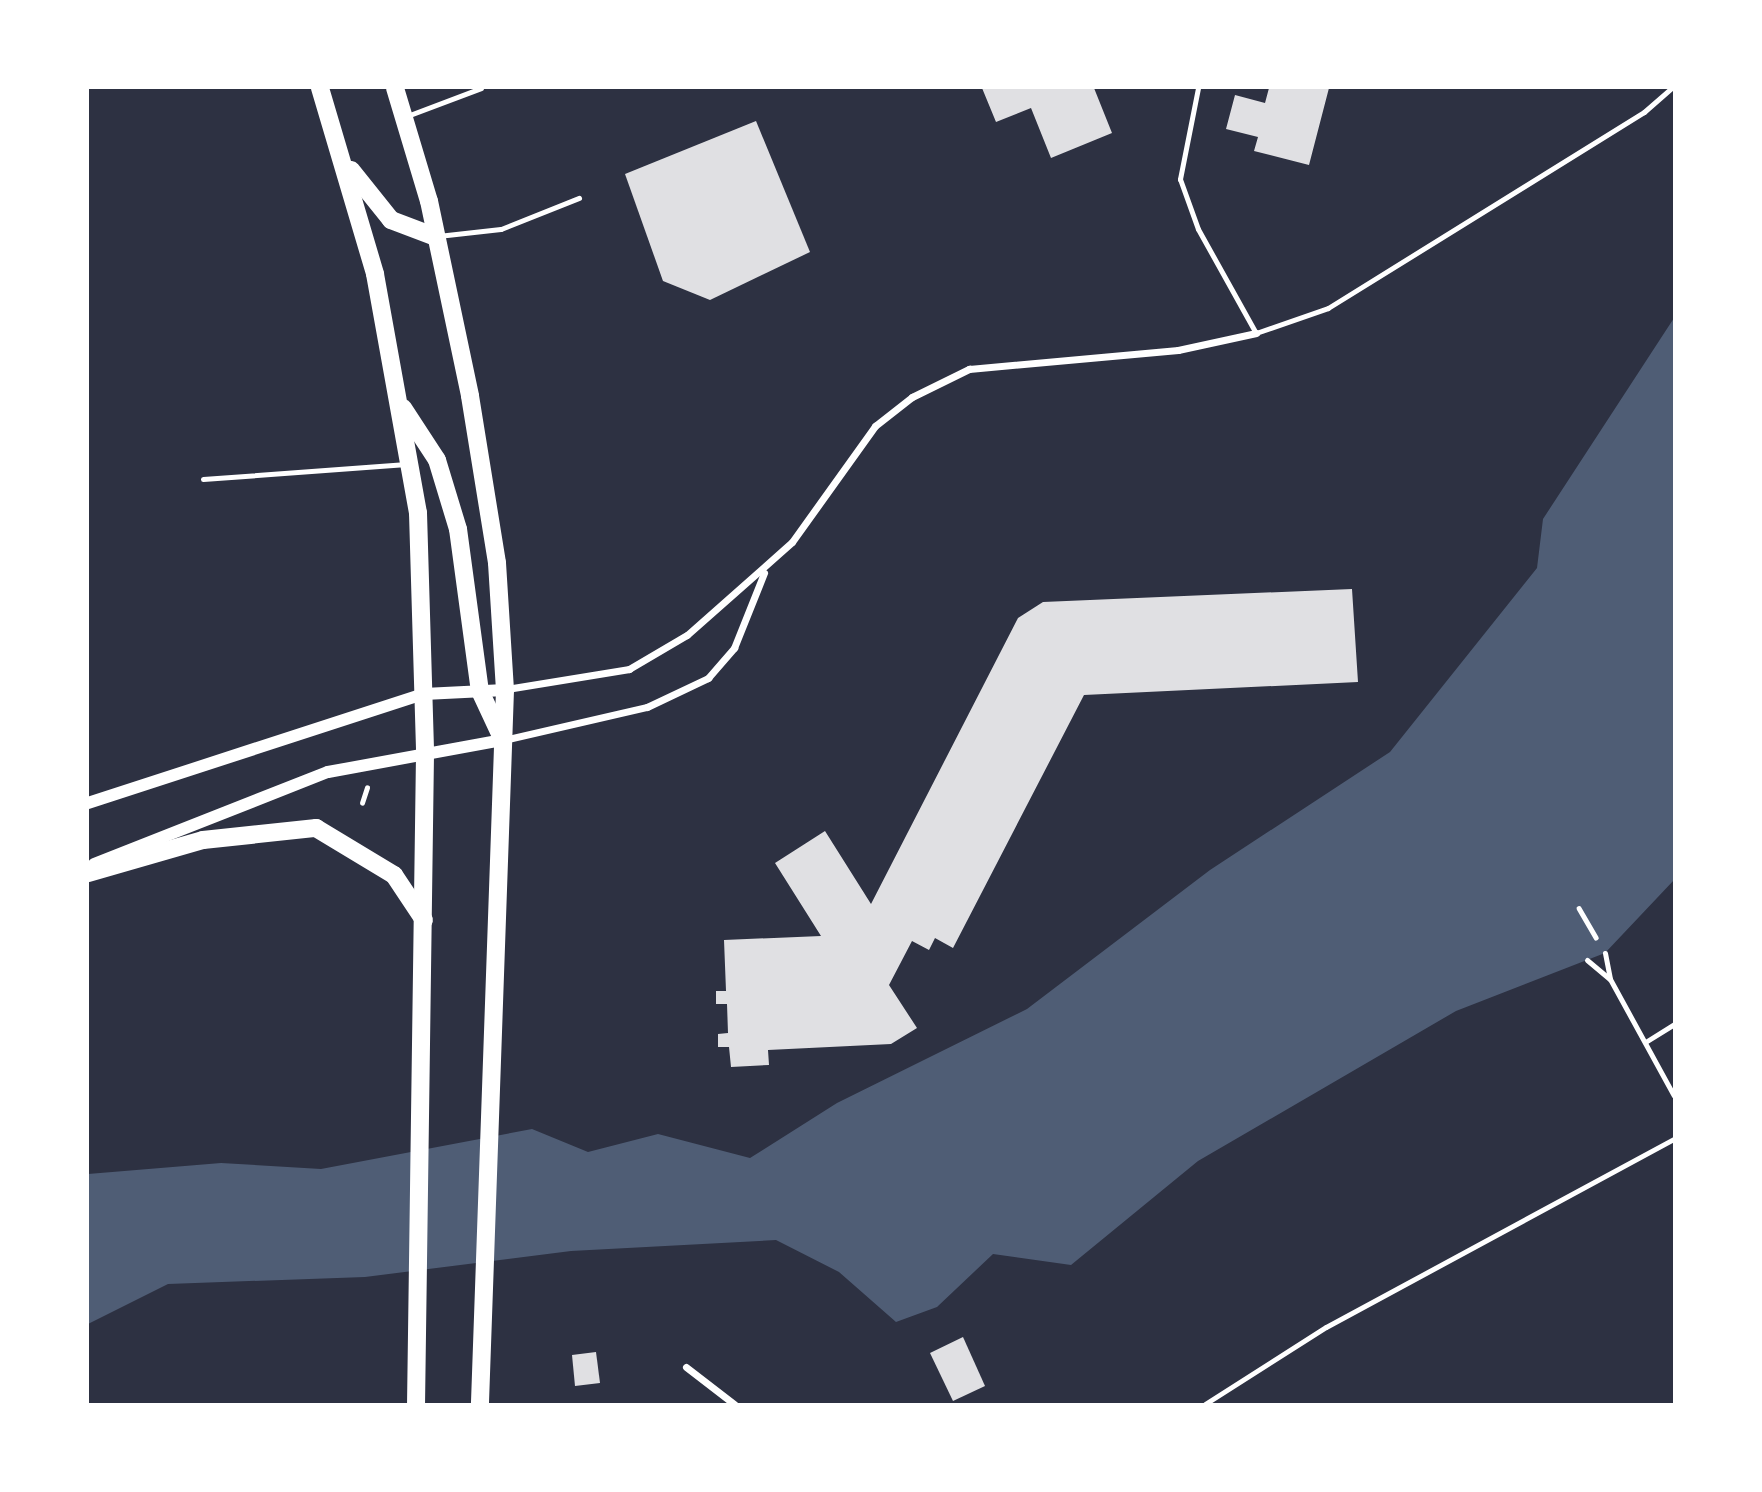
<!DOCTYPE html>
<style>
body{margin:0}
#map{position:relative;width:1762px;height:1492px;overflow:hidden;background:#2d3142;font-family:Manrope,sans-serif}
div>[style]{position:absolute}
.water>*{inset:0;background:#4f5d75}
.building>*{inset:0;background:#e0e0e3}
.path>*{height:4.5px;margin:-2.25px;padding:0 2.25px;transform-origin:2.25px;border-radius:2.25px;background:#fff}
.service>*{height:5px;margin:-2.5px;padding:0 2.5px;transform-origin:2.5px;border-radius:2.5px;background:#fff}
.minor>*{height:7px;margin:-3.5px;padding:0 3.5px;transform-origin:3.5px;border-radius:3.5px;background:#fff}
.tertiary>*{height:12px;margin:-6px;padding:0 6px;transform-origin:6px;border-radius:6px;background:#fff}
.primary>*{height:18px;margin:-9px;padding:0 9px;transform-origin:9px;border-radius:9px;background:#fff}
span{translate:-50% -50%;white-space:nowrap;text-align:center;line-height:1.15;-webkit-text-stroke:7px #fff;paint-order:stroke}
.frame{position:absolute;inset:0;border:89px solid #fff;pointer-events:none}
</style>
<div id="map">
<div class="water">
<i style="clip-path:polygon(1674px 318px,1674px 880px,1605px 953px,1456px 1011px,1198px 1161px,1071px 1265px,993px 1254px,937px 1307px,896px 1322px,839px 1272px,776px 1240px,571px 1251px,365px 1277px,168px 1284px,88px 1324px,88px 1174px,221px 1163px,321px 1169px,532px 1129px,588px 1152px,658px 1134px,750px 1158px,837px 1103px,1027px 1009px,1210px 870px,1390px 752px,1537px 568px,1543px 519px)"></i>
</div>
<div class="building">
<i style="clip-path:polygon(982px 88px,1094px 88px,1112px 133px,1051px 158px,1031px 108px,996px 122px)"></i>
<i style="clip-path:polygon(1269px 88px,1329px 88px,1309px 165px,1254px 151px,1258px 137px,1226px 129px,1235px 95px,1265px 103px)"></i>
<i style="clip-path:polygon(756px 121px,810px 252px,710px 300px,663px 281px,625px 174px)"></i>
<i style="clip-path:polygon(1352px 589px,1358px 682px,1084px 695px,953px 948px,935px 938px,929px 950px,912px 941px,889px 985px,917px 1028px,891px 1044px,768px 1050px,769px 1065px,731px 1067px,729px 1047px,718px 1047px,718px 1034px,728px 1033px,727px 1004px,716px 1004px,716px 991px,726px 991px,724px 940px,821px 936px,775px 863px,825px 831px,871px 904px,1018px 618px,1043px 602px)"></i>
<i style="clip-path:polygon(963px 1337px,985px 1386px,953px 1401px,930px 1353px)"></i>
<i style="clip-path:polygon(596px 1352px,600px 1383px,575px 1386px,572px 1355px)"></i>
</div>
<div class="path">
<i style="left:362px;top:803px;width:16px;rotate:-72deg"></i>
<i style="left:1579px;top:908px;width:34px;rotate:60deg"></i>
</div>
<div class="service">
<i style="left:1198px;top:88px;width:93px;rotate:101.2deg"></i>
<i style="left:1180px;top:179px;width:53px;rotate:70.2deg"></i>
<i style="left:1198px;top:229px;width:119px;rotate:60.9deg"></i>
<i style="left:1256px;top:333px;width:76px;rotate:-19.1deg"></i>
<i style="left:1328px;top:308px;width:372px;rotate:-31.8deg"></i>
<i style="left:1644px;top:112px;width:37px;rotate:-41deg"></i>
<i style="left:407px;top:116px;width:79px;rotate:-20.7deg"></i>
<i style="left:438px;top:236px;width:63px;rotate:-6.3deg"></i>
<i style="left:501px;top:229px;width:84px;rotate:-21.7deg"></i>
<i style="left:203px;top:479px;width:204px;rotate:-4.2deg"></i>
<i style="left:1605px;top:953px;width:26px;rotate:79deg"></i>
<i style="left:1610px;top:979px;width:133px;rotate:61.3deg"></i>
<i style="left:1587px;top:960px;width:30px;rotate:40deg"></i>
<i style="left:1647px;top:1041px;width:32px;rotate:-32deg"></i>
<i style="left:1205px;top:1404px;width:143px;rotate:-32.5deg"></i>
<i style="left:1326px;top:1327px;width:396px;rotate:-28.4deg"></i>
</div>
<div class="minor">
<i style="left:507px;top:689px;width:124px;rotate:-9.3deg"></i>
<i style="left:629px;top:669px;width:67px;rotate:-30.4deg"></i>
<i style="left:687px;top:635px;width:140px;rotate:-41.5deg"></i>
<i style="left:792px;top:542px;width:143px;rotate:-54.4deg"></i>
<i style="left:875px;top:426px;width:47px;rotate:-38.1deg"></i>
<i style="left:912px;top:397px;width:64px;rotate:-26.2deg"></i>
<i style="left:969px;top:369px;width:210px;rotate:-5.2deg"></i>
<i style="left:1178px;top:350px;width:80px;rotate:-12.3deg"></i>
<i style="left:504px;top:740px;width:147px;rotate:-13deg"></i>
<i style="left:647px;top:707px;width:68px;rotate:-25.4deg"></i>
<i style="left:708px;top:678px;width:40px;rotate:-49deg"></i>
<i style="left:734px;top:648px;width:81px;rotate:-68.2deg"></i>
<i style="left:686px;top:1367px;width:61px;rotate:37.6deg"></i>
</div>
<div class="tertiary">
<i style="left:88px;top:803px;width:353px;rotate:-18deg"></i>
<i style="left:424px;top:694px;width:81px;rotate:-2.8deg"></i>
<i style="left:94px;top:864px;width:251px;rotate:-21.5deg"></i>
<i style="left:328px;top:772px;width:178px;rotate:-10.4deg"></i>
</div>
<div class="primary">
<i style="left:320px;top:88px;width:194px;rotate:73.5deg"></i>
<i style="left:375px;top:274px;width:243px;rotate:79.8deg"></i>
<i style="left:418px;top:513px;width:241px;rotate:88.3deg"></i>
<i style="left:425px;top:754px;width:650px;rotate:90.79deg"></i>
<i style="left:395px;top:88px;width:118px;rotate:73.3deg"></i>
<i style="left:429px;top:201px;width:199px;rotate:78.1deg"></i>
<i style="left:470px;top:396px;width:169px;rotate:80.8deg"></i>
<i style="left:497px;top:563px;width:127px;rotate:86.4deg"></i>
<i style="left:505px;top:690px;width:714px;rotate:92.01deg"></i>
<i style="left:351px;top:170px;width:64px;rotate:51.3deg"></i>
<i style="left:391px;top:220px;width:48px;rotate:20.7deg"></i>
<i style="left:403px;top:408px;width:62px;rotate:56.8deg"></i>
<i style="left:437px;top:460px;width:72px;rotate:73.1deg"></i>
<i style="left:458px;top:529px;width:163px;rotate:82.3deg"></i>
<i style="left:480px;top:691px;width:52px;rotate:64.9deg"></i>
<i style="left:88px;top:873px;width:120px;rotate:-16deg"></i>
<i style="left:203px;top:840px;width:114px;rotate:-6.1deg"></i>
<i style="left:316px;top:828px;width:91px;rotate:31.1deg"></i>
<i style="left:394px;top:875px;width:54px;rotate:56.3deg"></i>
</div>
<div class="frame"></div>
</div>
